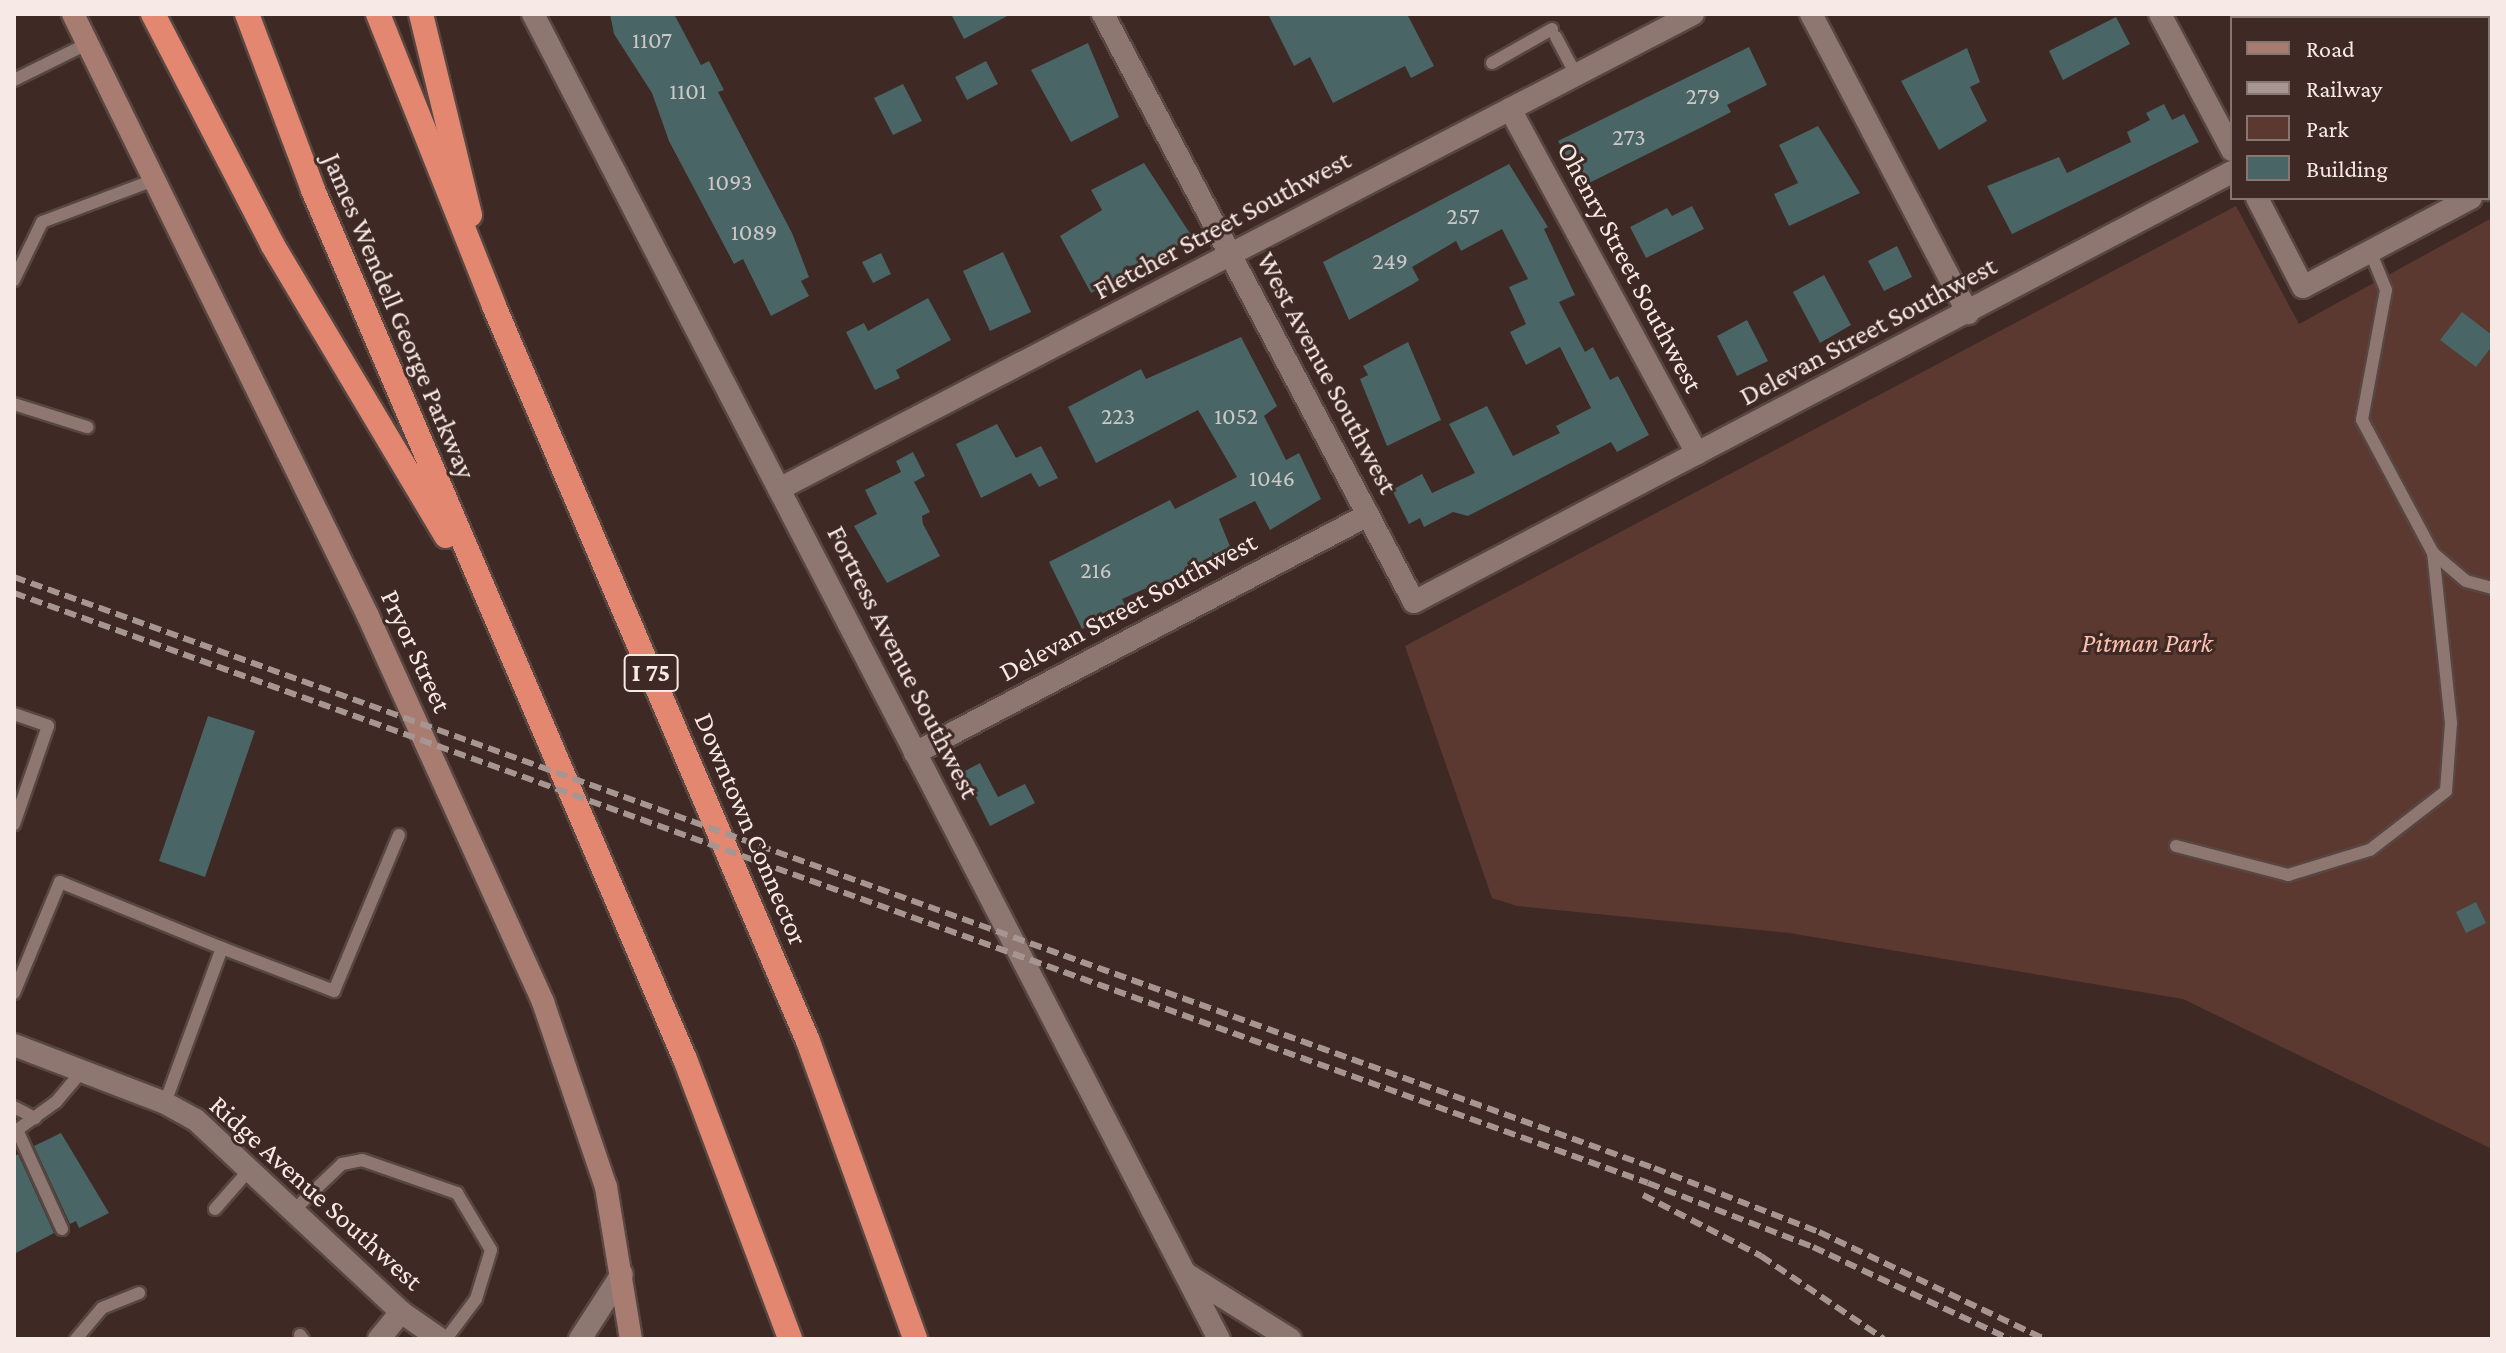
<!DOCTYPE html>
<style>
body{margin:0}
#map{position:relative;width:2506px;height:1353px;overflow:hidden;background:#3e2924;font-family:"Crimson Pro",serif}
div>[style]{position:absolute}
.green>*{inset:0;background:#5b3930}
.building>*{inset:0;background:#496565}
.roads{filter:drop-shadow(2px 0 #574641) drop-shadow(-2px 0 #574641) drop-shadow(0 2px #574641) drop-shadow(0 -2px #574641)}
.service>*{height:12px;margin:-6px;padding:0 6px;transform-origin:6px;border-radius:6px;background:#8f7771}
.minor>*{height:22px;margin:-11px;padding:0 11px;transform-origin:11px;border-radius:11px;background:#8f7771}
.tertiary>*{height:22px;margin:-11px;padding:0 11px;transform-origin:11px;border-radius:11px;background:#8f7771}
.secondary>*{height:22px;margin:-11px;padding:0 11px;transform-origin:11px;border-radius:11px;background:#a87c71}
.motorway>*{height:24px;margin:-12px;padding:0 12px;transform-origin:12px;border-radius:12px;background:#e48770}
.rail>*{height:6px;margin-top:-3px;transform-origin:0;background:repeating-linear-gradient(90deg,#a69591 0 12px,transparent 0 18px)}
span{translate:-50% -50%;white-space:nowrap;text-align:center;line-height:1.15;-webkit-text-stroke:6px #3e2924;paint-order:stroke}
.number-label{font-size:24px;color:#ccc8c6}
.number-label span{-webkit-text-stroke-width:0}
.shield-label span{padding:2px 6px;background:#3e2924;border:2px solid;border-radius:6px;-webkit-text-stroke-width:0}
.shield-label{font-size:26px;color:#f7e9e6;font-weight:700}
.street-label{font-size:28px;color:#f7e9e6}
.park-label{font-size:28px;color:#fcc0b0;font-style:italic}
.frame{position:absolute;inset:0;border:16px solid #f7e9e6;pointer-events:none}
.legend{position:absolute;left:2230px;top:16px;width:260px;height:184px;box-sizing:border-box;background:#3e2924;border:2px solid #887672;margin:0;padding:10px 14px;list-style:none;font-size:24px;color:#f7e9e6}
.legend li{display:flex;align-items:center;gap:16px;height:40px}
.legend b{width:40px;border:2px solid #887672}
</style>
<div id="map">
<div class="green">
<i style="clip-path:polygon(2236px 206px,2299px 324px,2492px 218px,2492px 1149px,2183px 999px,1789px 933px,1517px 906px,1492px 898px,1405px 646px)"></i>
</div>
<div class="building">
<i style="clip-path:polygon(610px 14px,674px 14px,701px 65px,709px 61px,724px 90px,718px 92px,792px 233px,809px 277px,801px 281px,809px 296px,771px 316px,743px 259px,734px 264px,669px 141px,652px 93px,614px 34px)"></i>
<i style="clip-path:polygon(951px 14px,1011px 14px,964px 39px)"></i>
<i style="clip-path:polygon(1268px 14px,1407px 14px,1434px 66px,1411px 78px,1405px 66px,1333px 103px,1310px 57px,1294px 66px)"></i>
<i style="clip-path:polygon(2116px 17px,2130px 44px,2063px 80px,2049px 51px)"></i>
<i style="clip-path:polygon(1088px 43px,1119px 117px,1071px 142px,1031px 70px)"></i>
<i style="clip-path:polygon(1749px 47px,1767px 85px,1727px 105px,1731px 112px,1700px 128px,1589px 183px,1585px 175px,1579px 178px,1558px 141px)"></i>
<i style="clip-path:polygon(1967px 48px,1980px 82px,1970px 87px,1987px 121px,1939px 150px,1901px 81px)"></i>
<i style="clip-path:polygon(986px 61px,998px 84px,967px 100px,955px 77px)"></i>
<i style="clip-path:polygon(903px 84px,922px 121px,893px 135px,874px 98px)"></i>
<i style="clip-path:polygon(2164px 104px,2172px 120px,2184px 114px,2199px 142px,2012px 234px,1987px 186px,2059px 157px,2067px 173px,2131px 142px,2127px 132px,2150px 120px,2146px 113px)"></i>
<i style="clip-path:polygon(1818px 126px,1860px 193px,1789px 226px,1774px 194px,1798px 183px,1779px 145px)"></i>
<i style="clip-path:polygon(1144px 163px,1193px 238px,1091px 293px,1060px 236px,1102px 210px,1091px 190px)"></i>
<i style="clip-path:polygon(1509px 164px,1548px 227px,1544px 229px,1575px 295px,1559px 302px,1585px 352px,1593px 347px,1610px 380px,1618px 376px,1649px 435px,1617px 452px,1611px 442px,1468px 516px,1453px 512px,1424px 527px,1420px 518px,1409px 524px,1392px 490px,1422px 474px,1432px 493px,1475px 473px,1449px 424px,1487px 406px,1513px 456px,1560px 433px,1556px 426px,1591px 408px,1560px 347px,1526px 365px,1510px 332px,1526px 324px,1509px 287px,1528px 279px,1502px 229px,1461px 251px,1456px 241px,1412px 267px,1419px 280px,1413px 284px,1349px 320px,1323px 262px)"></i>
<i style="clip-path:polygon(1692px 206px,1704px 229px,1646px 258px,1630px 227px,1667px 208px,1672px 216px)"></i>
<i style="clip-path:polygon(1897px 246px,1912px 277px,1884px 291px,1868px 261px)"></i>
<i style="clip-path:polygon(1003px 252px,1031px 312px,990px 331px,963px 271px)"></i>
<i style="clip-path:polygon(881px 253px,891px 274px,873px 283px,862px 262px)"></i>
<i style="clip-path:polygon(1824px 275px,1851px 325px,1820px 343px,1793px 292px)"></i>
<i style="clip-path:polygon(928px 298px,951px 340px,896px 370px,900px 378px,875px 390px,846px 332px,864px 323px,868px 331px)"></i>
<i style="clip-path:polygon(2462px 312px,2492px 335px,2492px 346px,2476px 367px,2440px 340px)"></i>
<i style="clip-path:polygon(1747px 320px,1768px 361px,1737px 376px,1717px 336px)"></i>
<i style="clip-path:polygon(1241px 337px,1277px 406px,1264px 416px,1286px 460px,1299px 453px,1321px 499px,1270px 530px,1255px 501px,1219px 519px,1233px 554px,1163px 589px,1160px 582px,1122px 599px,1126px 607px,1082px 629px,1049px 562px,1170px 500px,1175px 509px,1237px 477px,1198px 410px,1096px 463px,1068px 407px,1141px 369px,1146px 379px)"></i>
<i style="clip-path:polygon(1408px 342px,1441px 420px,1387px 446px,1360px 379px,1368px 375px,1363px 366px)"></i>
<i style="clip-path:polygon(997px 424px,1016px 458px,1041px 446px,1058px 478px,1039px 487px,1031px 473px,981px 498px,956px 444px)"></i>
<i style="clip-path:polygon(913px 452px,925px 476px,914px 482px,930px 512px,922px 516px,923px 524px,940px 556px,887px 583px,854px 526px,877px 514px,865px 490px,901px 472px,896px 461px)"></i>
<i style="clip-path:polygon(208px 716px,255px 731px,205px 877px,159px 861px)"></i>
<i style="clip-path:polygon(980px 763px,998px 797px,1025px 784px,1035px 803px,990px 826px,963px 772px)"></i>
<i style="clip-path:polygon(2476px 902px,2486px 923px,2466px 933px,2456px 912px)"></i>
<i style="clip-path:polygon(61px 1133px,109px 1213px,79px 1228px,76px 1221px,70px 1224px,34px 1146px)"></i>
<i style="clip-path:polygon(18px 1154px,54px 1233px,14px 1254px,14px 1157px)"></i>
</div>
<div class="roads">
<div class="service">
<i style="left:1556px;top:37px;width:43px;rotate:62.2deg"></i>
<i style="left:1492px;top:63px;width:69px;rotate:-29.5deg"></i>
<i style="left:14px;top:80px;width:81px;rotate:-26.3deg"></i>
<i style="left:2371px;top:253px;width:40px;rotate:68deg"></i>
<i style="left:2386px;top:290px;width:132px;rotate:100.5deg"></i>
<i style="left:2362px;top:420px;width:151px;rotate:61.9deg"></i>
<i style="left:2433px;top:553px;width:43px;rotate:40.3deg"></i>
<i style="left:2466px;top:581px;width:27px;rotate:15deg"></i>
<i style="left:14px;top:280px;width:64px;rotate:-64.2deg"></i>
<i style="left:42px;top:222px;width:120px;rotate:-20.6deg"></i>
<i style="left:14px;top:404px;width:77px;rotate:17.5deg"></i>
<i style="left:14px;top:714px;width:36px;rotate:19deg"></i>
<i style="left:48px;top:726px;width:104px;rotate:109.1deg"></i>
<i style="left:2176px;top:846px;width:116px;rotate:14.5deg"></i>
<i style="left:2288px;top:875px;width:86px;rotate:-17deg"></i>
<i style="left:2370px;top:850px;width:96px;rotate:-37.8deg"></i>
<i style="left:2446px;top:791px;width:68px;rotate:-85.8deg"></i>
<i style="left:2451px;top:723px;width:171px;rotate:-96deg"></i>
<i style="left:222px;top:948px;width:120px;rotate:21deg"></i>
<i style="left:334px;top:991px;width:169px;rotate:-67.4deg"></i>
<i style="left:14px;top:993px;width:120px;rotate:-67.5deg"></i>
<i style="left:60px;top:882px;width:175px;rotate:22.2deg"></i>
<i style="left:222px;top:948px;width:165px;rotate:110.2deg"></i>
<i style="left:14px;top:1107px;width:24px;rotate:28deg"></i>
<i style="left:215px;top:1209px;width:53px;rotate:-48.8deg"></i>
<i style="left:295px;top:1209px;width:65px;rotate:-43.8deg"></i>
<i style="left:342px;top:1164px;width:20px;rotate:-11deg"></i>
<i style="left:362px;top:1160px;width:101px;rotate:19.2deg"></i>
<i style="left:457px;top:1193px;width:66px;rotate:59.2deg"></i>
<i style="left:491px;top:1250px;width:51px;rotate:107deg"></i>
<i style="left:476px;top:1299px;width:50px;rotate:126.9deg"></i>
<i style="left:62px;top:1229px;width:109px;rotate:-114.4deg"></i>
<i style="left:17px;top:1130px;width:48px;rotate:-35.7deg"></i>
<i style="left:56px;top:1102px;width:40px;rotate:-50deg"></i>
<i style="left:300px;top:1335px;width:5px;rotate:53deg"></i>
<i style="left:76px;top:1339px;width:40px;rotate:-50deg"></i>
<i style="left:102px;top:1308px;width:40px;rotate:-22deg"></i>
</div>
<div class="minor">
<i style="left:533px;top:14px;width:1492px;rotate:62.63deg"></i>
<i style="left:1103px;top:14px;width:665px;rotate:62.13deg"></i>
<i style="left:1414px;top:602px;width:924px;rotate:-27.73deg"></i>
<i style="left:1811px;top:14px;width:338px;rotate:62.3deg"></i>
<i style="left:2160px;top:14px;width:154px;rotate:62.1deg"></i>
<i style="left:1510px;top:109px;width:392px;rotate:61.5deg"></i>
<i style="left:2488px;top:189px;width:4px;rotate:-27deg"></i>
<i style="left:2257px;top:198px;width:100px;rotate:62.7deg"></i>
<i style="left:2303px;top:287px;width:190px;rotate:-27.9deg"></i>
<i style="left:779px;top:489px;width:1030px;rotate:-27.46deg"></i>
<i style="left:915px;top:753px;width:512px;rotate:-27.72deg"></i>
<i style="left:1186px;top:1274px;width:123px;rotate:32deg"></i>
</div>
<div class="tertiary">
<i style="left:14px;top:1045px;width:162px;rotate:21deg"></i>
<i style="left:165px;top:1103px;width:35px;rotate:29deg"></i>
<i style="left:196px;top:1120px;width:281px;rotate:43.1deg"></i>
<i style="left:401px;top:1312px;width:47px;rotate:34.7deg"></i>
<i style="left:379px;top:1339px;width:35px;rotate:-51deg"></i>
<i style="left:580px;top:1339px;width:77px;rotate:-57.1deg"></i>
</div>
<div class="secondary">
<i style="left:73px;top:14px;width:670px;rotate:63.89deg"></i>
<i style="left:368px;top:616px;width:424px;rotate:65.6deg"></i>
<i style="left:543px;top:1002px;width:195px;rotate:71.2deg"></i>
<i style="left:606px;top:1187px;width:154px;rotate:80.7deg"></i>
</div>
<div class="motorway">
<i style="left:153px;top:14px;width:259px;rotate:62.6deg"></i>
<i style="left:272px;top:244px;width:340px;rotate:59.2deg"></i>
<i style="left:247px;top:14px;width:188px;rotate:69.4deg"></i>
<i style="left:313px;top:190px;width:945px;rotate:66.83deg"></i>
<i style="left:685px;top:1059px;width:299px;rotate:69.4deg"></i>
<i style="left:378px;top:14px;width:314px;rotate:68.3deg"></i>
<i style="left:494px;top:306px;width:799px;rotate:66.87deg"></i>
<i style="left:808px;top:1041px;width:317px;rotate:70.2deg"></i>
<i style="left:421px;top:14px;width:207px;rotate:76.3deg"></i>
</div>
</div>
<div class="rail">
<i style="left:14px;top:577px;width:1743px;rotate:19.82deg"></i>
<i style="left:1654px;top:1168px;width:177px;rotate:21.2deg"></i>
<i style="left:1819px;top:1232px;width:249px;rotate:25.4deg"></i>
<i style="left:14px;top:593px;width:1737px;rotate:19.85deg"></i>
<i style="left:1648px;top:1183px;width:177px;rotate:21.2deg"></i>
<i style="left:1813px;top:1247px;width:217px;rotate:25.1deg"></i>
<i style="left:1643px;top:1195px;width:133px;rotate:27.3deg"></i>
<i style="left:1761px;top:1256px;width:148px;rotate:34deg"></i>
</div>
<div class="number-label">
<span style="left:652px;top:40px">1107</span>
<span style="left:688px;top:91px">1101</span>
<span style="left:1703px;top:96px">279</span>
<span style="left:1629px;top:137px">273</span>
<span style="left:730px;top:182px">1093</span>
<span style="left:1463px;top:216px">257</span>
<span style="left:754px;top:232px">1089</span>
<span style="left:1390px;top:261px">249</span>
<span style="left:1118px;top:416px">223</span>
<span style="left:1236px;top:416px">1052</span>
<span style="left:1272px;top:478px">1046</span>
<span style="left:1096px;top:570px">216</span>
</div>
<div class="shield-label">
<span style="left:651px;top:673px">I 75</span>
</div>
<div class="street-label">
<span style="left:1222px;top:225px;rotate:-28deg">Fletcher Street Southwest</span>
<span style="left:1630px;top:267px;rotate:62deg">Ohenry Street Southwest</span>
<span style="left:399px;top:316px;rotate:67deg">James Wendell George Parkway</span>
<span style="left:1868px;top:331px;rotate:-28deg">Delevan Street Southwest</span>
<span style="left:1327px;top:373px;rotate:62deg">West Avenue Southwest</span>
<span style="left:1128px;top:607px;rotate:-28deg">Delevan Street Southwest</span>
<span style="left:416px;top:651px;rotate:65deg">Pryor Street</span>
<span style="left:903px;top:662px;rotate:63deg">Fortress Avenue Southwest</span>
<span style="left:751px;top:829px;rotate:67deg">Downtown Connector</span>
<span style="left:316px;top:1193px;rotate:42deg">Ridge Avenue Southwest</span>
</div>
<div class="park-label">
<span style="left:2147px;top:643px">Pitman Park</span>
</div>
<div class="frame"></div>
<ul class="legend">
<li><b style="height:10px;background:#a87c71"></b>Road</li>
<li><b style="height:10px;background:#a69591"></b>Railway</li>
<li><b style="height:22px;background:#5b3930"></b>Park</li>
<li><b style="height:22px;background:#496565"></b>Building</li>
</ul>
</div>
